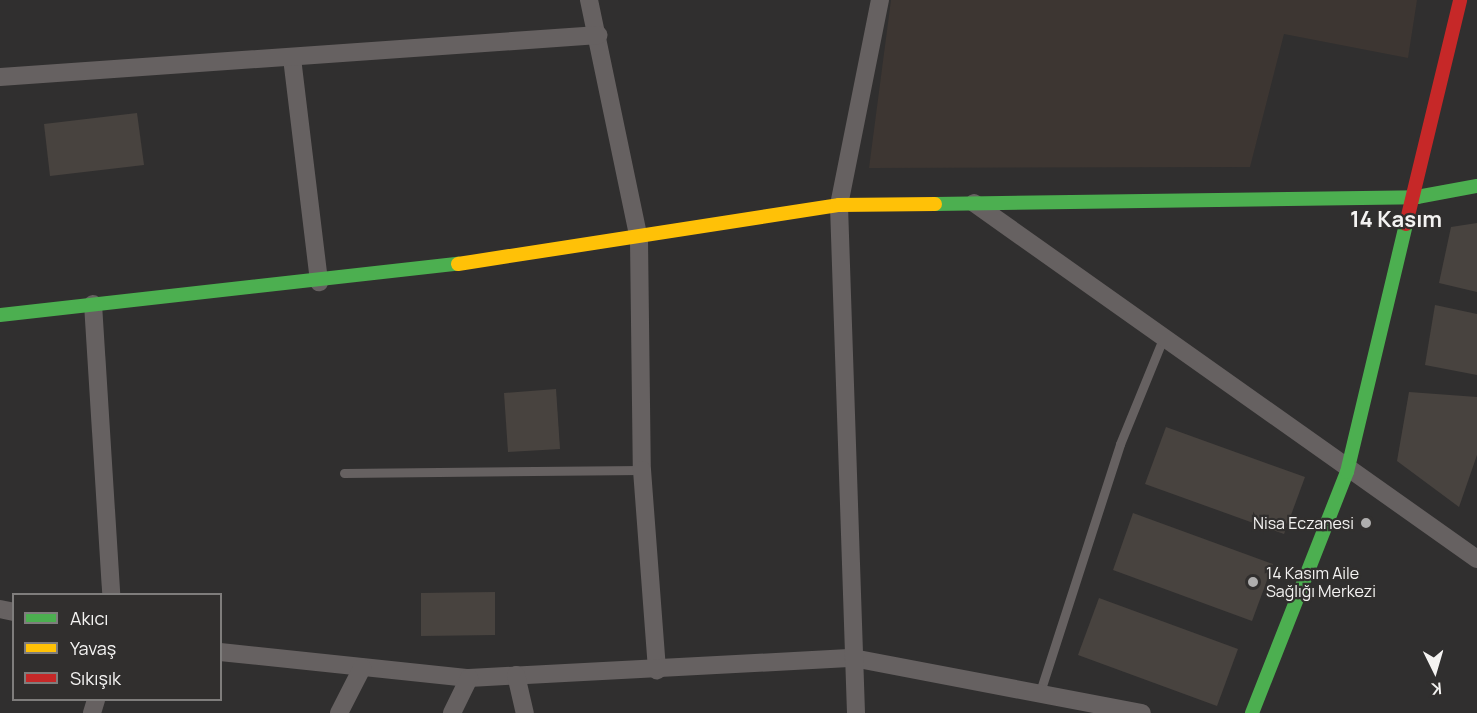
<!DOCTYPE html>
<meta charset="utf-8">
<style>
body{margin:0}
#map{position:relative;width:1477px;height:713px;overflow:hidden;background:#302f2f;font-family:Manrope,sans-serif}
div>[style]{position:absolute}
.built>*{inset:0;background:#3d3632}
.building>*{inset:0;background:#48433f}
.lane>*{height:9px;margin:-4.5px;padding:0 4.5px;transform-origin:4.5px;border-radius:4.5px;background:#666161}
.street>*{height:18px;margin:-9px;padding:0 9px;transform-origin:9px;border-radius:9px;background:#666161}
.fast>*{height:14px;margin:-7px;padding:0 7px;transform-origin:7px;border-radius:7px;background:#4caf50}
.slow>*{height:14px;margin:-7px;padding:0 7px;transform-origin:7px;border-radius:7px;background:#ffc107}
.jam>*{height:14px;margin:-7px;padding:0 7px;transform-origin:7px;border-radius:7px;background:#c62828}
.dots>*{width:16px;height:16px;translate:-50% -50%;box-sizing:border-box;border:3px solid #312f2e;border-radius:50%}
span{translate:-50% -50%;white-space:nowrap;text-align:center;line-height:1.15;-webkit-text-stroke:4.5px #312f2e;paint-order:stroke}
.poi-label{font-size:16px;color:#f4f3f2}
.right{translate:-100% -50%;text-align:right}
.left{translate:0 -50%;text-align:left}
.district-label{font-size:22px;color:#f4f3f2;font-weight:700}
.legend{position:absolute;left:12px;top:593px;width:210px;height:108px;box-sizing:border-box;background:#312f2e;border:2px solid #7f7d7c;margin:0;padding:8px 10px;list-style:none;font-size:18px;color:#f4f3f2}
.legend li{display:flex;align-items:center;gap:12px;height:30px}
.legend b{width:30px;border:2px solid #7f7d7c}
.north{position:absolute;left:1405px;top:641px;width:60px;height:60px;-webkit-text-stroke:4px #312f2e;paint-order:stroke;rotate:175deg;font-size:16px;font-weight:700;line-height:24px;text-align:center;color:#f4f3f2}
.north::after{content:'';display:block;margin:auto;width:21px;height:27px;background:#f4f3f2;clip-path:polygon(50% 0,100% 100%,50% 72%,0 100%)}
</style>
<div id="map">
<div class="built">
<i style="clip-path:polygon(891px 0,1417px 0,1408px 58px,1284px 34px,1250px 167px,869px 168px)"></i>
</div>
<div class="building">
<i style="clip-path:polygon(137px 113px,144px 165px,50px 176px,44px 124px)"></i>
<i style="clip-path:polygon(1477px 223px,1477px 292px,1439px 283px,1451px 227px)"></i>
<i style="clip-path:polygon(1435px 305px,1477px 314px,1477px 375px,1425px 365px)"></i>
<i style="clip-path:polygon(556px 389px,560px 449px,508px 452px,504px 393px)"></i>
<i style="clip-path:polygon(1409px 392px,1477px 397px,1477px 455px,1459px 507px,1397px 461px)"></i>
<i style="clip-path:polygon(1166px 427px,1305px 477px,1284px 534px,1145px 484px)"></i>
<i style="clip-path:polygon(1133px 513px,1273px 564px,1252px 621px,1113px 570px)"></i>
<i style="clip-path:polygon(495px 592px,495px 635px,421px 636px,421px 593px)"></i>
<i style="clip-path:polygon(1099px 598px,1238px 649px,1217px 706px,1078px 655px)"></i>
</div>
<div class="lane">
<i style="left:344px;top:473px;width:298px;rotate:-0.6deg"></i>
<i style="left:1039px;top:695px;width:264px;rotate:-72.1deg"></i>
<i style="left:1120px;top:444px;width:117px;rotate:-67.8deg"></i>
</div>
<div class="street">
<i style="left:589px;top:0;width:245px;rotate:78.2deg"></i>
<i style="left:639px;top:240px;width:230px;rotate:89.3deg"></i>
<i style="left:642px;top:470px;width:201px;rotate:85.7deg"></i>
<i style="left:292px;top:58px;width:226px;rotate:83.1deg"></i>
<i style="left:0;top:77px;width:600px;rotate:-4.01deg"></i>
<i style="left:974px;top:203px;width:616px;rotate:35.29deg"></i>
<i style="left:93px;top:304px;width:291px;rotate:86.4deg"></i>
<i style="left:0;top:609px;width:14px;rotate:12deg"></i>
<i style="left:220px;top:652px;width:250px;rotate:6deg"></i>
<i style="left:469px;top:678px;width:385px;rotate:-3deg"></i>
<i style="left:853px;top:658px;width:294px;rotate:10.8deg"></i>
<i style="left:516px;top:675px;width:39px;rotate:77deg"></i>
<i style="left:92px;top:713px;width:14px;rotate:-73deg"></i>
<i style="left:339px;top:713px;width:51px;rotate:-62.9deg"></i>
<i style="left:452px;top:713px;width:39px;rotate:-64deg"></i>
<i style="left:856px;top:713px;width:508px;rotate:-91.92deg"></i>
<i style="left:839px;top:205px;width:209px;rotate:-78.7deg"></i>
</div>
<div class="fast">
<i style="left:935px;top:204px;width:482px;rotate:-0.8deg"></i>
<i style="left:1417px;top:197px;width:61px;rotate:-10.4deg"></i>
<i style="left:0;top:315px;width:461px;rotate:-6.4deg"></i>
<i style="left:1252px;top:713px;width:259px;rotate:-68.5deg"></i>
<i style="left:1347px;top:472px;width:255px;rotate:-76.6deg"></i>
</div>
<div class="slow">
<i style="left:458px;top:264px;width:386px;rotate:-8.8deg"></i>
<i style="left:839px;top:205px;width:96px;rotate:-0.6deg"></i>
</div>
<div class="jam">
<i style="left:1406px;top:224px;width:230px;rotate:-76.4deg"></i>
</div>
<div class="dots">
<i style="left:1366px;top:523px;background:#afaeae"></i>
<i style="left:1253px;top:582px;background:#afaeae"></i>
</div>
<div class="poi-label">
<span class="right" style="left:1354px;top:523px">Nisa Eczanesi</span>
<span class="left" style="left:1266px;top:582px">14 Kasım Aile<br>Sağlığı Merkezi</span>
</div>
<div class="district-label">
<span style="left:1396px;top:220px">14 Kasım</span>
</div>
<ul class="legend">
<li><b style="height:8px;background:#4caf50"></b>Akıcı</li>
<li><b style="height:8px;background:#ffc107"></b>Yavaş</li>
<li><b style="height:8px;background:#c62828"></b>Sıkışık</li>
</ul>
<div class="north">K</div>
</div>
